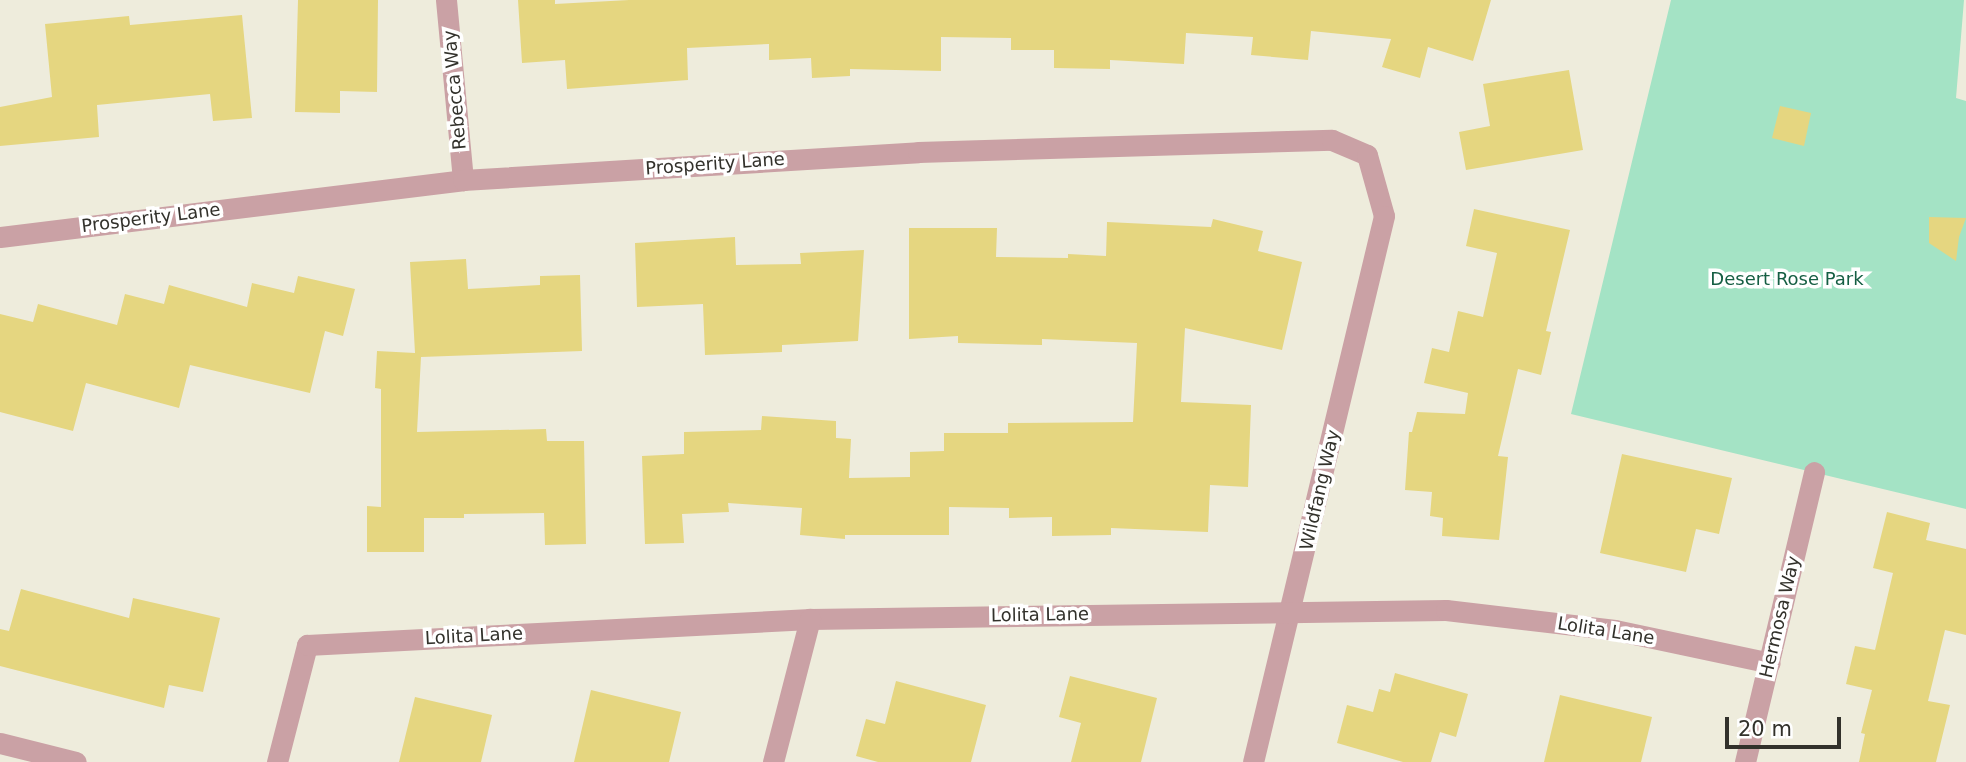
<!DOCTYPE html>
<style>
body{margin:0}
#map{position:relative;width:1966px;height:762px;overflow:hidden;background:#eeecdc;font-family:"DejaVu Sans",sans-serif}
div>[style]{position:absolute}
.green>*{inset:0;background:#a4e3c5}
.building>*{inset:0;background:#e5d680}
.minor>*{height:21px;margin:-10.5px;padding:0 10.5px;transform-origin:10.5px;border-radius:10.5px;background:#caa1a5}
span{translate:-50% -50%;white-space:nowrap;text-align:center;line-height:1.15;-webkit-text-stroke:7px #fff;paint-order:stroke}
.street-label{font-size:18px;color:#32312b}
.park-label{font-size:18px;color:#155e43}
.scale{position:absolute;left:1725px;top:717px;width:116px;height:32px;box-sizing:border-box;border:4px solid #32312b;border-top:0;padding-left:9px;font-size:21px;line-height:24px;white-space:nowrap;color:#32312b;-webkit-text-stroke:5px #fff;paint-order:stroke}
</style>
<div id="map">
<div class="green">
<i style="clip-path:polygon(1671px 0,1964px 0,1956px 98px,1966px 101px,1966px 509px,1571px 414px)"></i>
</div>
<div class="building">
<i style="clip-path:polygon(298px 0,378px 0,377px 92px,340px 91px,340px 113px,295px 112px)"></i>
<i style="clip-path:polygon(518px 0,555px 0,555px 4px,629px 0,1491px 0,1473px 61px,1428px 47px,1420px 78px,1382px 67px,1391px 39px,1311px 31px,1308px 60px,1251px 55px,1253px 37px,1186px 33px,1184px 64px,1110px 60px,1110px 69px,1054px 68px,1054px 50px,1011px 50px,1011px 38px,941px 37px,941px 71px,850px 69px,850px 76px,812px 78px,811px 58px,769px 60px,769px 44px,687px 48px,688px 80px,567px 89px,565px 60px,522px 63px)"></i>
<i style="clip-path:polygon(242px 15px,252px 118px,213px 121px,210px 94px,97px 105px,99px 137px,0 146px,0 107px,52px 97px,45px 24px,129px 16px,130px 25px)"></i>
<i style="clip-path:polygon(1569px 70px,1583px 150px,1466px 170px,1459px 132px,1490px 126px,1483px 84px)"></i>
<i style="clip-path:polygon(1780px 106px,1811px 113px,1804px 146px,1772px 138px)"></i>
<i style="clip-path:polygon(1474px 209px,1570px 230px,1546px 331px,1551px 332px,1541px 375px,1518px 369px,1498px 456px,1508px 457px,1499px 540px,1442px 536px,1443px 518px,1430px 516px,1432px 492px,1405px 490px,1409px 432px,1412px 432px,1417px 412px,1465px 414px,1468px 393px,1424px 383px,1432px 348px,1449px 352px,1458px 311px,1483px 317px,1497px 253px,1466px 246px)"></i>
<i style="clip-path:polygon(1929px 217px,1966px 218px,1959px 237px,1956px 261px,1929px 243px)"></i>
<i style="clip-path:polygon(1213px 219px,1263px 231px,1258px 251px,1302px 262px,1282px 350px,1185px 328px,1181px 402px,1251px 405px,1248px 487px,1210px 485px,1208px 532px,1111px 528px,1111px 535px,1052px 536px,1052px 517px,1009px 518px,1009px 508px,949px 507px,949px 535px,845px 535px,845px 539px,800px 535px,802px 508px,728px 503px,729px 512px,682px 514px,684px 543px,645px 544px,642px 456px,684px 454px,684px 432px,761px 430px,762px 416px,836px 421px,836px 438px,851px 439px,849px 478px,910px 477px,910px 452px,944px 451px,944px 433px,1008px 433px,1008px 423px,1133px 422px,1137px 343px,1042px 339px,1042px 345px,958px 343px,958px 336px,909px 339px,909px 228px,997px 228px,996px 257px,1068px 258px,1068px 254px,1106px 256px,1107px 222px,1211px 227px)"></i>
<i style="clip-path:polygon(735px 237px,736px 265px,801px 264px,800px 253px,864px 250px,858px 341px,782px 345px,782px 352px,705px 355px,703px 304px,637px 307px,635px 243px)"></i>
<i style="clip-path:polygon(466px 259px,468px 289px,540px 285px,540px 276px,580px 275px,582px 351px,421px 357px,417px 432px,546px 429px,547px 441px,584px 441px,586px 544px,545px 545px,544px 513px,464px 514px,464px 518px,424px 518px,424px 552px,367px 552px,367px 506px,381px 507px,381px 389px,375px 388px,377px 351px,415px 353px,410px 262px)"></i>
<i style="clip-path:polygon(298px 276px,355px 289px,343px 336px,325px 331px,310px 393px,190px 365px,179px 408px,86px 383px,73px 431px,0 412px,0 314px,33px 322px,38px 304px,117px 325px,125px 294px,164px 304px,169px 285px,247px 307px,252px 283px,294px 293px)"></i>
<i style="clip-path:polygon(1622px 454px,1732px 478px,1719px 534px,1696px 529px,1686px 572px,1600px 553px)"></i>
<i style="clip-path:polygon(1887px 512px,1930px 523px,1926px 540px,1966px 549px,1966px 635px,1945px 630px,1928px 701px,1950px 705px,1936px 762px,1859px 762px,1865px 734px,1861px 733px,1872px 690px,1846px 684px,1855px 646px,1875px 650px,1893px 573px,1873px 568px)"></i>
<i style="clip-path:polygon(21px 589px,129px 618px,133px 598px,220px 618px,203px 692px,169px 685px,164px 708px,0 666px,0 629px,9px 631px)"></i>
<i style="clip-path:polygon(1395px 673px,1468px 694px,1456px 737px,1440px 732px,1431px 762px,1403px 762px,1337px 743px,1347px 705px,1373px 712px,1379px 689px,1390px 692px)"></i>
<i style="clip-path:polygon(1070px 676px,1157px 698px,1141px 762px,1071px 762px,1081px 723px,1059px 717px)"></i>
<i style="clip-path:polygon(896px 681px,986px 705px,971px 762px,878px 762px,856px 756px,866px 719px,885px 724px)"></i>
<i style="clip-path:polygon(591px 690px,681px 712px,669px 762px,574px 762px)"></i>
<i style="clip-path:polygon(1560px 695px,1652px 717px,1641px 762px,1544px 762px)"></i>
<i style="clip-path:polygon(415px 697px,492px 715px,481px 762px,399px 762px)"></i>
</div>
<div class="minor">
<i style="left:446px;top:0;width:181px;rotate:84.6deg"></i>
<i style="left:0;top:237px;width:466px;rotate:-7deg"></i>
<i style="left:463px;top:180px;width:456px;rotate:-3.5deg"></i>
<i style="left:918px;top:152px;width:414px;rotate:-1.7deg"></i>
<i style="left:1332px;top:140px;width:38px;rotate:23deg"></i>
<i style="left:1367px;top:155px;width:63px;rotate:74.4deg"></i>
<i style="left:1384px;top:216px;width:561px;rotate:103.49deg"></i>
<i style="left:0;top:743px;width:78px;rotate:14deg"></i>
<i style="left:277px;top:762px;width:121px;rotate:-75.6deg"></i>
<i style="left:307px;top:645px;width:504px;rotate:-2.96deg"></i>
<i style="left:810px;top:619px;width:636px;rotate:-0.81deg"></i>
<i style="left:1446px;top:610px;width:170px;rotate:6.7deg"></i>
<i style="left:1615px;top:630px;width:158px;rotate:12deg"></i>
<i style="left:773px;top:762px;width:148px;rotate:-75.5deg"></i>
<i style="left:1745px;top:762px;width:298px;rotate:-76.6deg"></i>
</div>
<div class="street-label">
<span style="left:455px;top:90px;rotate:-95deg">Rebecca Way</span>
<span style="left:715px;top:164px;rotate:-4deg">Prosperity Lane</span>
<span style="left:151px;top:218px;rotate:-7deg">Prosperity Lane</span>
<span style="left:1320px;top:490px;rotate:-77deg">Wildfang Way</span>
<span style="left:1040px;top:615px;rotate:-1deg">Lolita Lane</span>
<span style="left:1780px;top:617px;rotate:-77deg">Hermosa Way</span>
<span style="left:1606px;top:631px;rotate:9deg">Lolita Lane</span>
<span style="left:474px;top:636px;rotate:-3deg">Lolita Lane</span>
</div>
<div class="park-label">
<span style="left:1787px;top:279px">Desert Rose Park</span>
</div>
<div class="scale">20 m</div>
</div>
